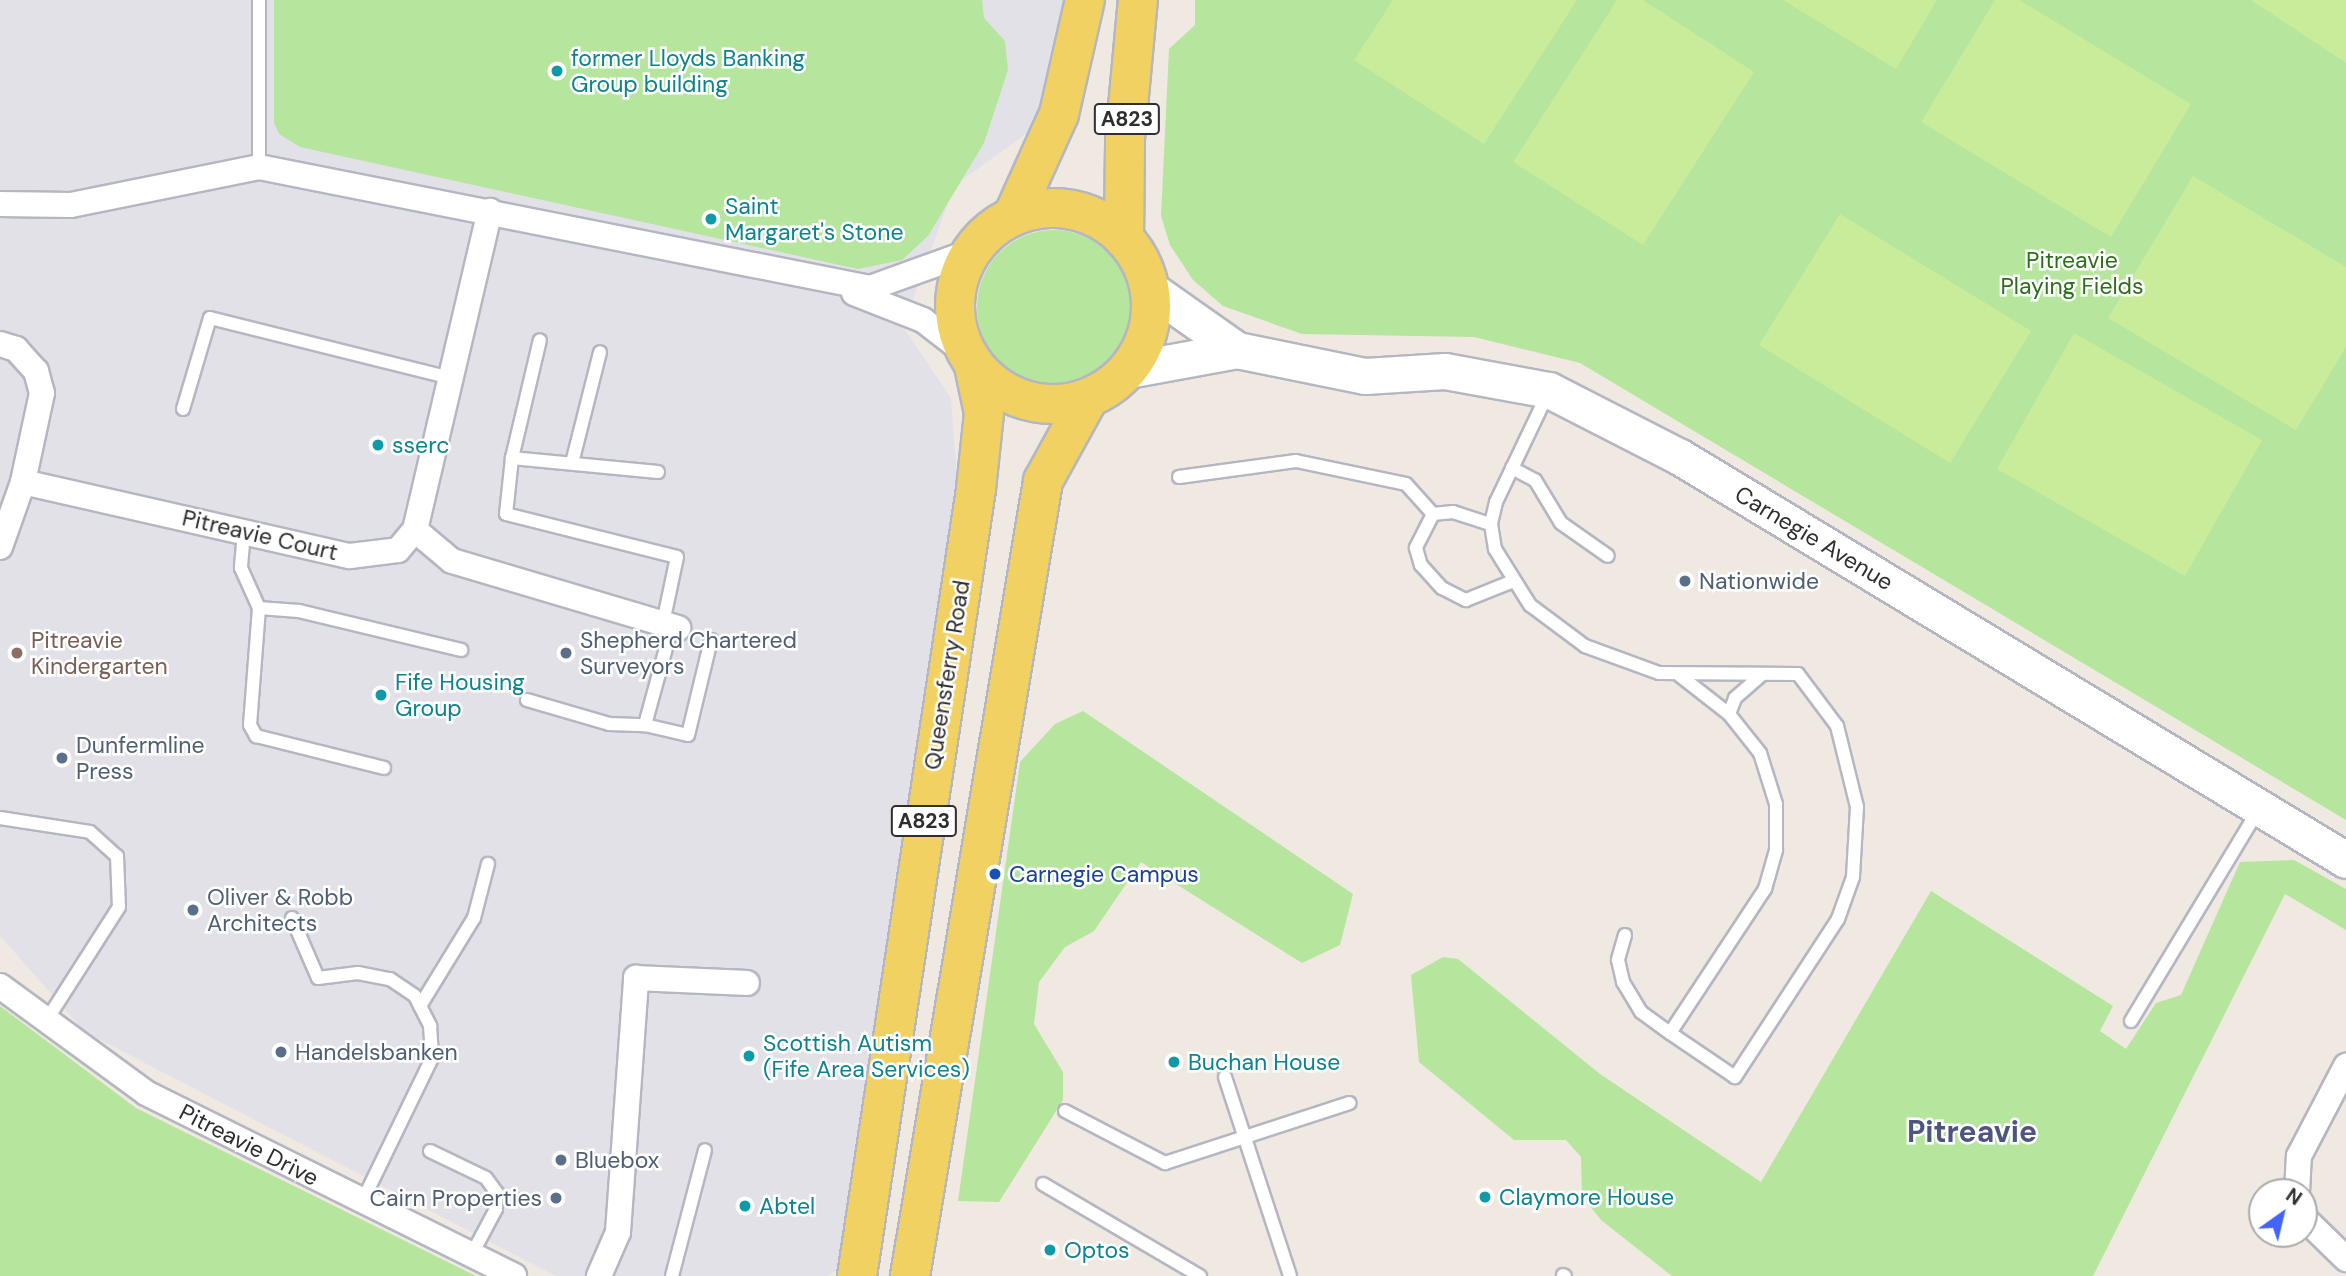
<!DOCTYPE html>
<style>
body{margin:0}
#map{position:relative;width:2346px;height:1276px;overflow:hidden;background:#efe9e1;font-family:"DM Sans",sans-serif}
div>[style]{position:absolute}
.industrial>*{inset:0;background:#e3e1e8}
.green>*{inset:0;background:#b6e59e}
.round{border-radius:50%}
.pitch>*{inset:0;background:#c9ec9a}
.roads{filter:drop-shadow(2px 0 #b4b7c1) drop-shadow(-2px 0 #b4b7c1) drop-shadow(0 2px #b4b7c1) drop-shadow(0 -2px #b4b7c1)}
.lane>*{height:12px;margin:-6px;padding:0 6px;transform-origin:6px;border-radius:6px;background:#fff}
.street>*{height:24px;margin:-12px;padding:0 12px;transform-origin:12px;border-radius:12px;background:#fff}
.secondary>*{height:35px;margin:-17.5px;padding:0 17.5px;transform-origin:17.5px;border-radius:17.5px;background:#fff}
.primary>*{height:38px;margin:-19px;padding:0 19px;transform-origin:19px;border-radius:19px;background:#f2d163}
.primary>.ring{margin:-19px;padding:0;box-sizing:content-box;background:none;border:38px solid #f2d163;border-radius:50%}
.dots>*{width:19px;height:19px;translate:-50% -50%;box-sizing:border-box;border:4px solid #fff;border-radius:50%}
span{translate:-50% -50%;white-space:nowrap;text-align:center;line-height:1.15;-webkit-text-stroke:5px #fff;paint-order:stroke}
.shield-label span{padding:2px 5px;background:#fff;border:2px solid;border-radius:5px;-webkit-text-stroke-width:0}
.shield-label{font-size:21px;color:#2e2e2e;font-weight:700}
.culture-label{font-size:23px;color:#0d838f}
.left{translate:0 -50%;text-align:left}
.park-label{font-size:23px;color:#2c6e1b}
.street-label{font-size:23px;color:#2e2e2e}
.service-label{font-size:23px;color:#4e5e75}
.right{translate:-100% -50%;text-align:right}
.education-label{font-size:23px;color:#785e54}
.transit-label{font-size:23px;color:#164399}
.district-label{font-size:30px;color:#4d5680;font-weight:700}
.north{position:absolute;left:2248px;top:1178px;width:70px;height:70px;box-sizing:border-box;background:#fff;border:2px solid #ababab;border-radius:50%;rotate:34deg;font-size:19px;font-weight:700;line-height:28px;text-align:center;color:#2e2e2e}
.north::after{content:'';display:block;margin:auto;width:24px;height:32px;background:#4264fb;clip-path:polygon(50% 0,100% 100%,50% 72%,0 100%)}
</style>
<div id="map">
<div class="industrial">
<i style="clip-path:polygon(0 0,1085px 0,1045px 120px,954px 186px,903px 327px,951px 398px,964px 567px,859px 1253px,829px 1276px,556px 1276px,85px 1032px,0 936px)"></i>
</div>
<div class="green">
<i style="clip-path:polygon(274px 0,982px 0,984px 18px,1005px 41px,1008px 70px,984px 143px,928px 236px,902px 260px,858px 269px,300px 147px,279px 134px,274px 123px)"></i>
<i style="clip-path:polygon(1195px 0,2346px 0,2346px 820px,1580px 363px,1474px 337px,1302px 334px,1223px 306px,1193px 280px,1170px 245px,1161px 216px,1169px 49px,1195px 25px)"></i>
<i class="round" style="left:977px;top:230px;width:154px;height:154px"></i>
<i style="clip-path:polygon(1083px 711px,1353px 894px,1340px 945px,1302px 963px,1141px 862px,1094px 931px,1065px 947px,1039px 982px,1034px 1024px,1063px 1072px,1063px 1100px,999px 1202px,958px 1201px,1020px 762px,1055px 724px)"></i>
<i style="clip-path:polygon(2294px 860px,2346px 889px,2346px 930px,2285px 894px,2093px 1276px,1672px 1276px,1601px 1220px,1582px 1196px,1581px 1157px,1566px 1140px,1514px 1140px,1419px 1062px,1411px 975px,1443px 957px,1458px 959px,1600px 1074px,1761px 1182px,1931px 891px,2113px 1006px,2100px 1031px,2126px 1049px,2156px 1003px,2181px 995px,2240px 862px)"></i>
<i style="clip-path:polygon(0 1006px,136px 1108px,476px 1276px,0 1276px)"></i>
</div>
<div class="pitch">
<i style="clip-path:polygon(1393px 0,1577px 0,1484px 144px,1354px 60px)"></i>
<i style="clip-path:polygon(1617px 0,1643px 0,1754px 72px,1643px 245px,1513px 162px)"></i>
<i style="clip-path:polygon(1783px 0,1937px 0,1896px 69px)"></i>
<i style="clip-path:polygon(1995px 0,2019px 0,2191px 104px,2111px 237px,1921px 122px)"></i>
<i style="clip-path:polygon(2251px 0,2346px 0,2346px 63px)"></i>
<i style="clip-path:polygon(2193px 176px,2346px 267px,2346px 347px,2296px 430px,2108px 318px)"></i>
<i style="clip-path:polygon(1840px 214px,2031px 331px,1950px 463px,1759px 345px)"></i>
<i style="clip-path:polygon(2074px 333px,2262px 440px,2185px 576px,1997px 469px)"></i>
</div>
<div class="roads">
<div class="lane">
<i style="left:259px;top:0;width:167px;rotate:90deg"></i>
<i style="left:1548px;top:393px;width:121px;rotate:115.5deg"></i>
<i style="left:1496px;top:502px;width:23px;rotate:103deg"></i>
<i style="left:1491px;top:524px;width:25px;rotate:81deg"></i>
<i style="left:1495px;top:549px;width:66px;rotate:58deg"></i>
<i style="left:1530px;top:605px;width:69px;rotate:36.7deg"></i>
<i style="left:1585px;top:646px;width:79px;rotate:20deg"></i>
<i style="left:1659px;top:673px;width:139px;rotate:0.4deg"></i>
<i style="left:1798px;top:674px;width:65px;rotate:53.1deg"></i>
<i style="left:1837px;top:726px;width:83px;rotate:76.1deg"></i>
<i style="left:1857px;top:807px;width:70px;rotate:93.3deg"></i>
<i style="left:1853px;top:877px;width:45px;rotate:109.7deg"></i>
<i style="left:1838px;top:919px;width:189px;rotate:123.1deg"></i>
<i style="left:1735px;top:1077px;width:78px;rotate:-145.9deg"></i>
<i style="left:1670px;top:1033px;width:173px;rotate:-56.6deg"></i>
<i style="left:1765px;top:889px;width:41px;rotate:-74.2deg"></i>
<i style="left:1776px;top:850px;width:46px;rotate:-90deg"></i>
<i style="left:1776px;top:804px;width:53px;rotate:-107.4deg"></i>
<i style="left:1760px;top:753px;width:50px;rotate:-128.5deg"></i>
<i style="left:1729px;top:714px;width:63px;rotate:-142deg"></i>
<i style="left:183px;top:409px;width:95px;rotate:-73.5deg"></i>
<i style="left:210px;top:318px;width:248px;rotate:14deg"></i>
<i style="left:512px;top:458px;width:121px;rotate:-76.7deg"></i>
<i style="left:573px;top:459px;width:110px;rotate:-75.8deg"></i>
<i style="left:1512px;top:468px;width:26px;rotate:28deg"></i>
<i style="left:1535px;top:480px;width:50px;rotate:58.8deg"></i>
<i style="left:1561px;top:523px;width:57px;rotate:35.1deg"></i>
<i style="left:658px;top:472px;width:147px;rotate:-174.5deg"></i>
<i style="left:512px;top:458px;width:56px;rotate:96.1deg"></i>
<i style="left:506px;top:514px;width:176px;rotate:14.1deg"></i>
<i style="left:677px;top:557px;width:67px;rotate:102deg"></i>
<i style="left:1179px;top:477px;width:118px;rotate:-7.8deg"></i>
<i style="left:1296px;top:461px;width:112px;rotate:11.8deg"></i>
<i style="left:1406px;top:484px;width:40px;rotate:48deg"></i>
<i style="left:1433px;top:514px;width:20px;rotate:-6deg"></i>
<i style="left:1453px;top:512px;width:40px;rotate:18deg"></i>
<i style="left:1433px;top:514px;width:38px;rotate:117deg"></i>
<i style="left:1416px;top:548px;width:18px;rotate:74deg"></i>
<i style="left:1421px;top:565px;width:31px;rotate:48deg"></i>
<i style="left:1442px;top:588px;width:27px;rotate:27deg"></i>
<i style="left:1466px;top:600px;width:48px;rotate:-21.8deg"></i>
<i style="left:244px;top:532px;width:36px;rotate:95deg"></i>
<i style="left:241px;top:568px;width:44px;rotate:65.8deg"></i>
<i style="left:259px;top:608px;width:40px;rotate:4.3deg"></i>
<i style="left:299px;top:611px;width:167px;rotate:13.5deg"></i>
<i style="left:259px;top:608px;width:117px;rotate:94.4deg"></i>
<i style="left:250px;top:725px;width:13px;rotate:61deg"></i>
<i style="left:256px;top:736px;width:132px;rotate:14deg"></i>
<i style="left:672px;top:626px;width:103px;rotate:105.3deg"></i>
<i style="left:645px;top:725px;width:44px;rotate:13.1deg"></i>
<i style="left:688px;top:735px;width:98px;rotate:-76.4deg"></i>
<i style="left:527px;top:700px;width:85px;rotate:16.3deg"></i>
<i style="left:609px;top:724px;width:36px;rotate:2deg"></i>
<i style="left:1729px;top:714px;width:17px;rotate:-69deg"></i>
<i style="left:1735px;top:698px;width:35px;rotate:-41deg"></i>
<i style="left:0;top:818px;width:91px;rotate:8.8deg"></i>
<i style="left:90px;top:832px;width:36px;rotate:42deg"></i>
<i style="left:117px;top:856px;width:51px;rotate:87.8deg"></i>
<i style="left:119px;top:907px;width:135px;rotate:122.6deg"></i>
<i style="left:292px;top:918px;width:65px;rotate:66.6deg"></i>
<i style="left:318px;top:978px;width:40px;rotate:-7.1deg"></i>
<i style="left:358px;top:973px;width:33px;rotate:11deg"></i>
<i style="left:390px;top:979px;width:30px;rotate:34deg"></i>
<i style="left:415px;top:996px;width:34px;rotate:63deg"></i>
<i style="left:430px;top:1026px;width:32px;rotate:86deg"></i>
<i style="left:432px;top:1058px;width:160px;rotate:115.9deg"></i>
<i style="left:1625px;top:935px;width:26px;rotate:106deg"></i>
<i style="left:1618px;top:960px;width:23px;rotate:77deg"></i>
<i style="left:1623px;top:982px;width:35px;rotate:59deg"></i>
<i style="left:1641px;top:1012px;width:36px;rotate:36deg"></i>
<i style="left:420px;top:1006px;width:103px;rotate:-58.5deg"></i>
<i style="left:474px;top:918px;width:56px;rotate:-75.5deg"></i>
<i style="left:2131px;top:1021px;width:248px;rotate:-58.9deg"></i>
<i style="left:1225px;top:1077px;width:209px;rotate:71.9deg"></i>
<i style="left:1065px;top:1111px;width:113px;rotate:27.5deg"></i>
<i style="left:1165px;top:1163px;width:194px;rotate:-18deg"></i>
<i style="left:430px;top:1151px;width:62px;rotate:25.7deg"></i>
<i style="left:486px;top:1178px;width:19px;rotate:54deg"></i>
<i style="left:497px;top:1193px;width:16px;rotate:94deg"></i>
<i style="left:496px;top:1209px;width:53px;rotate:118deg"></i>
<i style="left:1043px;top:1184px;width:182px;rotate:30.4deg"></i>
<i style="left:1563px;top:1275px;width:2px;rotate:27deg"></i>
<i style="left:672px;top:1276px;width:130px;rotate:-75.3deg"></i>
</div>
<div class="street">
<i style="left:0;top:204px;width:71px;rotate:0.8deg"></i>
<i style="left:71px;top:205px;width:192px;rotate:-11.4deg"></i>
<i style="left:259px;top:167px;width:623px;rotate:11.2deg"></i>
<i style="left:870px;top:288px;width:106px;rotate:-19.8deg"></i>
<i style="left:854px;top:293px;width:74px;rotate:21.4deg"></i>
<i style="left:923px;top:320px;width:56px;rotate:37.7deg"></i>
<i style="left:0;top:344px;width:17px;rotate:17deg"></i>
<i style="left:16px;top:349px;width:30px;rotate:48deg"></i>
<i style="left:36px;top:371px;width:23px;rotate:75deg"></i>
<i style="left:42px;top:393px;width:91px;rotate:102.1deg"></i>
<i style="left:23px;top:482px;width:69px;rotate:109.5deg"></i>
<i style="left:23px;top:482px;width:335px;rotate:12.8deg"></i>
<i style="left:350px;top:556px;width:48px;rotate:-7.1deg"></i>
<i style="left:398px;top:550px;width:26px;rotate:-50deg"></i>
<i style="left:415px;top:530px;width:328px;rotate:-76.8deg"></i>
<i style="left:415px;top:530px;width:48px;rotate:40deg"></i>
<i style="left:452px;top:561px;width:236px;rotate:16.5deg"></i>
<i style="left:0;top:986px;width:181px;rotate:36.2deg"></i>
<i style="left:146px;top:1093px;width:411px;rotate:26.4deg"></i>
<i style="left:2297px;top:1192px;width:36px;rotate:-87deg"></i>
<i style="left:2299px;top:1156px;width:102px;rotate:-62.4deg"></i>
<i style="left:2304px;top:1218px;width:59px;rotate:44.3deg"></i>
<i style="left:599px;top:1276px;width:48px;rotate:-66.6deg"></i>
<i style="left:618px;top:1232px;width:255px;rotate:-85.9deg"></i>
<i style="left:636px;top:978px;width:111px;rotate:2.6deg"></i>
</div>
<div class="secondary">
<i style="left:1149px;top:288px;width:108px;rotate:35.2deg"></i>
<i style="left:1128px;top:370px;width:111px;rotate:-10.4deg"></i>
<i style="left:1237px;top:350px;width:131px;rotate:11.5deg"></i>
<i style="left:1365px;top:376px;width:80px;rotate:-3.6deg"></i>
<i style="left:1445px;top:371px;width:106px;rotate:10.4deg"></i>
<i style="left:1549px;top:390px;width:147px;rotate:27.1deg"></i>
<i style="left:1680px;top:457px;width:778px;rotate:31.18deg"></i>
</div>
<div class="primary">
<i class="ring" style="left:955px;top:208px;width:158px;height:158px"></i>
<i style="left:1013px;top:216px;width:112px;rotate:-65.7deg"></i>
<i style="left:1059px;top:114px;width:117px;rotate:-77.2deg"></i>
<i style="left:1124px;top:239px;width:100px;rotate:-89.4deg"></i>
<i style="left:1125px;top:139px;width:140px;rotate:-84.7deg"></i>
<i style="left:857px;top:1276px;width:796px;rotate:-81.4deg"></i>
<i style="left:976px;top:489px;width:76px;rotate:-84deg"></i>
<i style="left:984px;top:413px;width:48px;rotate:-102deg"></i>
<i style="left:910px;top:1276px;width:806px;rotate:-80.5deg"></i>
<i style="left:1043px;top:481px;width:94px;rotate:-61.2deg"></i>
</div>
</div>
<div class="dots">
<i style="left:557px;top:71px;background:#0f9aa8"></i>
<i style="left:711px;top:219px;background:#0f9aa8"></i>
<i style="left:378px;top:445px;background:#0f9aa8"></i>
<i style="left:1685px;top:581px;background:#5c6f8a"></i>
<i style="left:17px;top:653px;background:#8d6e63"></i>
<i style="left:566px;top:653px;background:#5c6f8a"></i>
<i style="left:381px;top:695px;background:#0f9aa8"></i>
<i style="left:62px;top:758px;background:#5c6f8a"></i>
<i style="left:995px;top:874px;background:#1a4fb4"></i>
<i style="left:193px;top:910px;background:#5c6f8a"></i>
<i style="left:281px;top:1052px;background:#5c6f8a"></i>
<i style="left:749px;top:1056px;background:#0f9aa8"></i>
<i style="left:1174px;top:1062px;background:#0f9aa8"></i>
<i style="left:561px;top:1160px;background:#5c6f8a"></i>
<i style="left:1485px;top:1197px;background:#0f9aa8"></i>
<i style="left:556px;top:1198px;background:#5c6f8a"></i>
<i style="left:745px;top:1206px;background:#0f9aa8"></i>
<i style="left:1050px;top:1250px;background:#0f9aa8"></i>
</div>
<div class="shield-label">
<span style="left:1127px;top:119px">A823</span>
<span style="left:924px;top:821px">A823</span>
</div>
<div class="culture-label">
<span class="left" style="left:571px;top:71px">former Lloyds Banking<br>Group building</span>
<span class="left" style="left:725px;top:219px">Saint<br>Margaret's Stone</span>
<span class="left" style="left:392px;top:445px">sserc</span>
<span class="left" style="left:395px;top:695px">Fife Housing<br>Group</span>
<span class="left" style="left:763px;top:1056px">Scottish Autism<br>(Fife Area Services)</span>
<span class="left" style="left:1188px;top:1062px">Buchan House</span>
<span class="left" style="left:1499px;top:1197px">Claymore House</span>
<span class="left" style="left:759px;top:1206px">Abtel</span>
<span class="left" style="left:1064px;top:1250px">Optos</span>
</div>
<div class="park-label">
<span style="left:2072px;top:273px">Pitreavie<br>Playing Fields</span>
</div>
<div class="street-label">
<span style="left:260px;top:535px;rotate:13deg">Pitreavie Court</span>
<span style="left:1814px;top:538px;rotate:31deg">Carnegie Avenue</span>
<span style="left:947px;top:675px;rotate:-81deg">Queensferry Road</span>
<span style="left:249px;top:1145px;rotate:27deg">Pitreavie Drive</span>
</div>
<div class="service-label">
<span class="left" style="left:1699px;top:581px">Nationwide</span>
<span class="left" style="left:580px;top:653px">Shepherd Chartered<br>Surveyors</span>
<span class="left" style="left:76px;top:758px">Dunfermline<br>Press</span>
<span class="left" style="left:207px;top:910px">Oliver &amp; Robb<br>Architects</span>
<span class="left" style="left:295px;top:1052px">Handelsbanken</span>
<span class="left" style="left:575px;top:1160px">Bluebox</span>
<span class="right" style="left:542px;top:1198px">Cairn Properties</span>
</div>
<div class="education-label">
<span class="left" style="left:31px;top:653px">Pitreavie<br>Kindergarten</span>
</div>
<div class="transit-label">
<span class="left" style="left:1009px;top:874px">Carnegie Campus</span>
</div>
<div class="district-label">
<span style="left:1972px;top:1132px">Pitreavie</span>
</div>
<div class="north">N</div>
</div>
